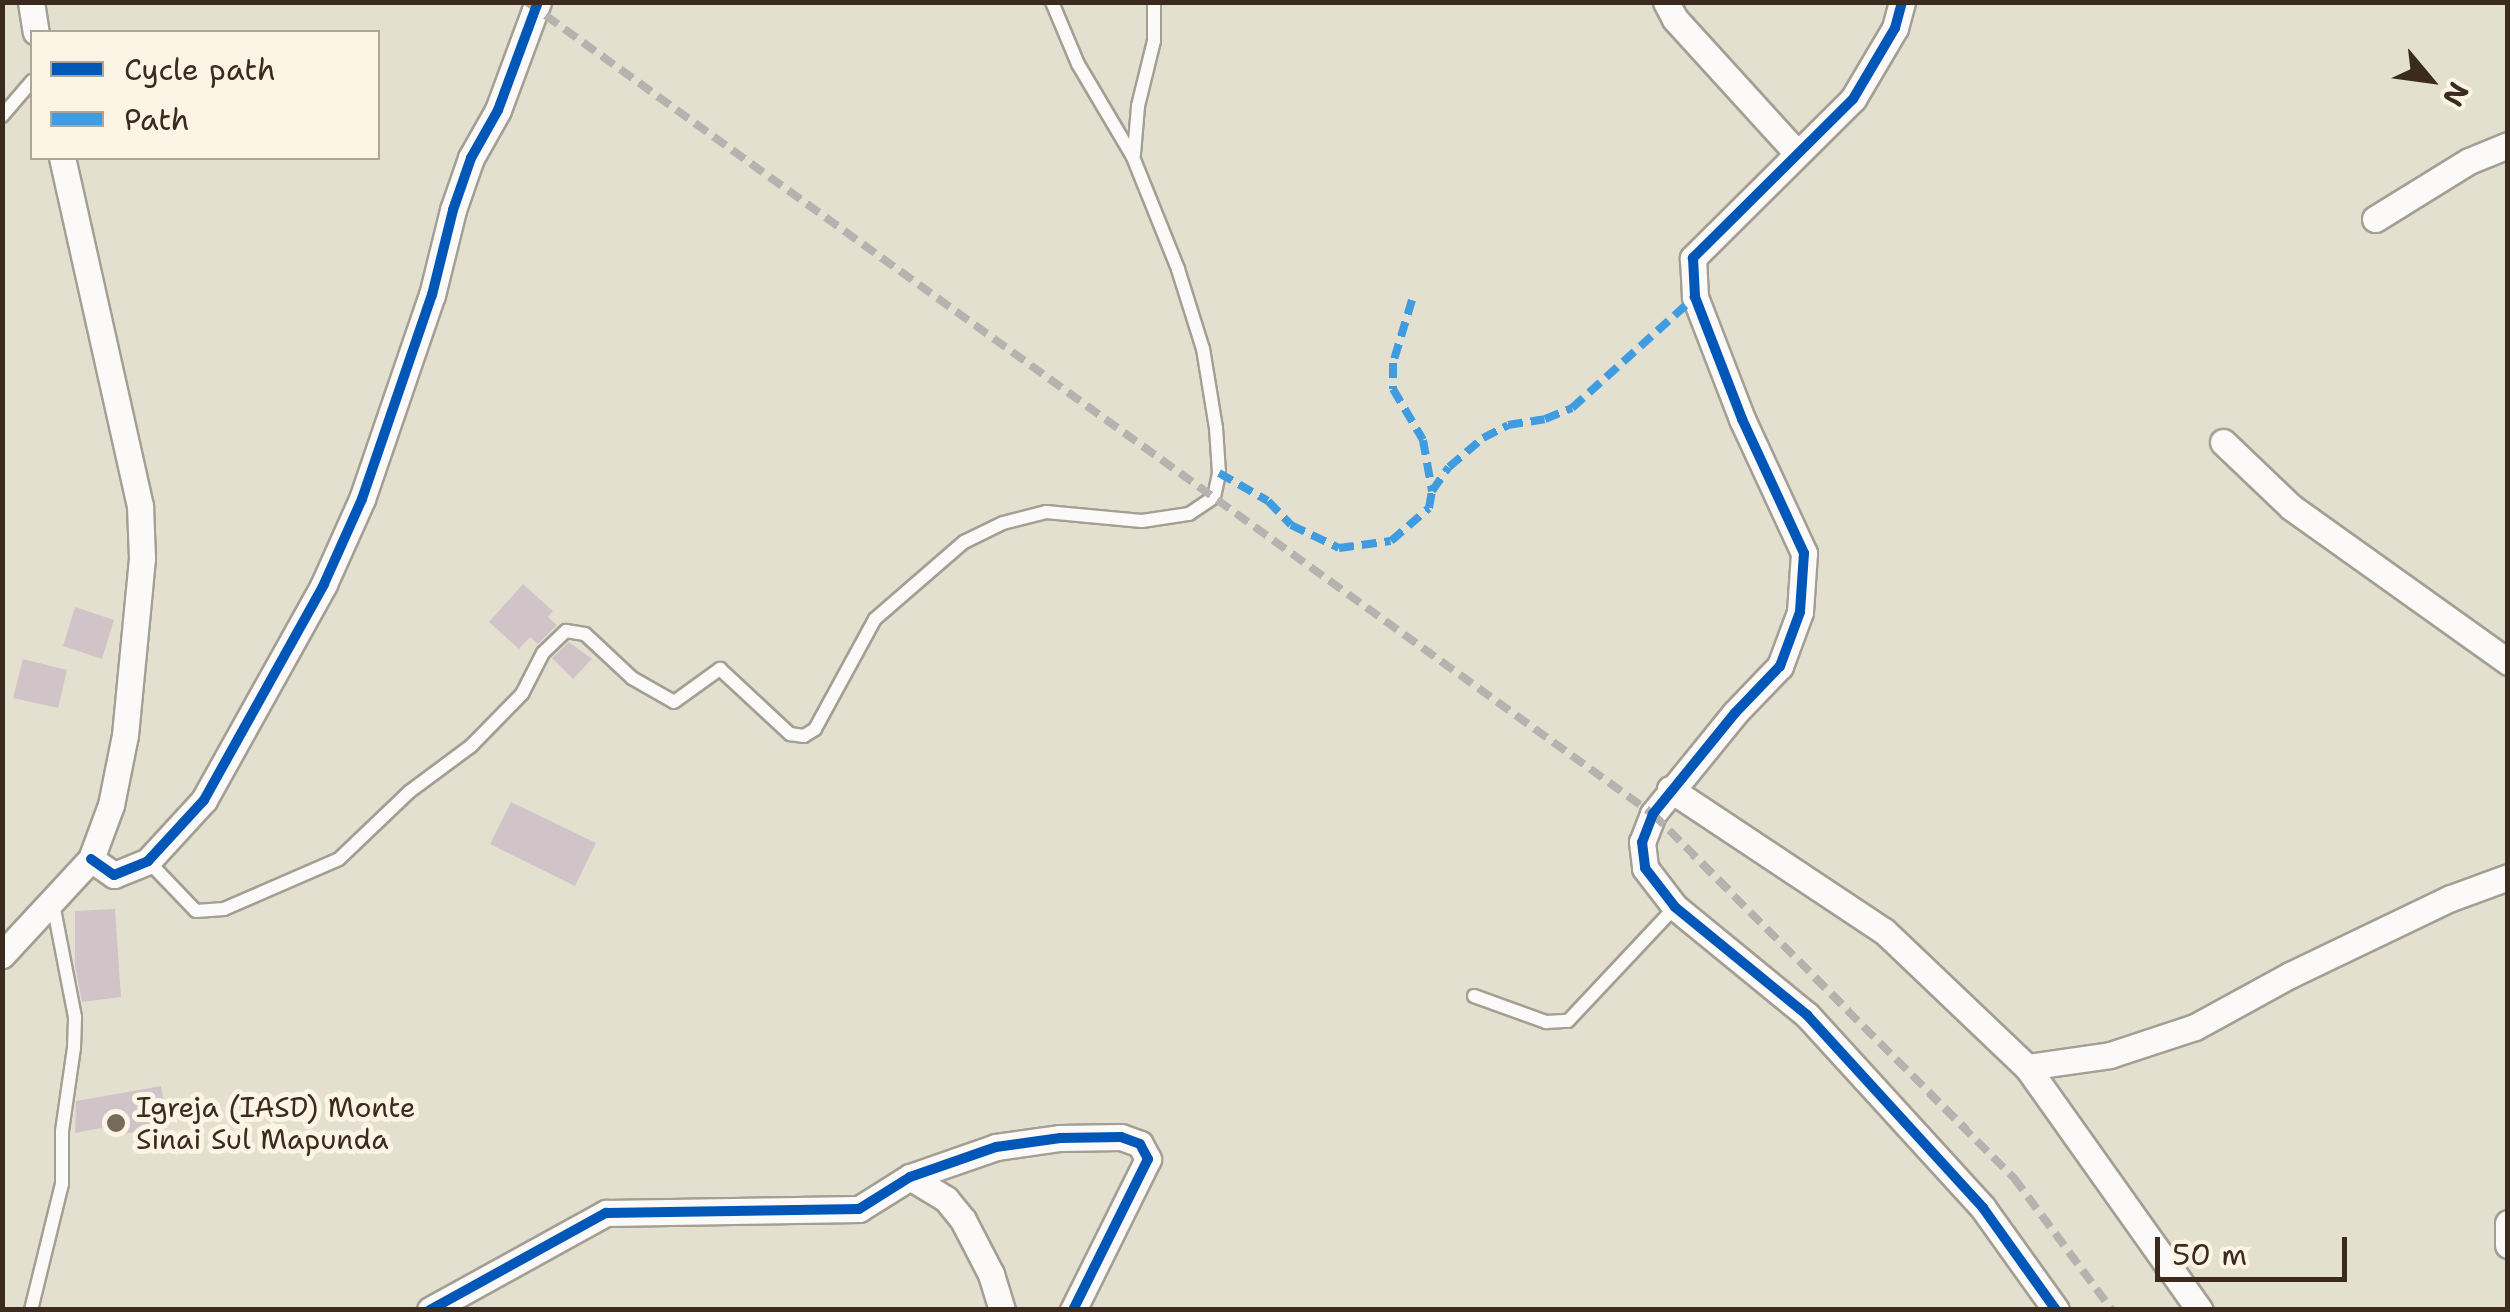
<!DOCTYPE html>
<style>
body{margin:0}
#map{position:relative;width:2510px;height:1312px;overflow:hidden;background:#e4e0cf;font-family:"Shantell Sans",sans-serif}
div>[style]{position:absolute}
.building>*{inset:0;background:#d1c4c9}
.roads{filter:drop-shadow(2px 0 #a49f94) drop-shadow(-2px 0 #a49f94) drop-shadow(0 2px #a49f94) drop-shadow(0 -2px #a49f94)}
.service>*{height:12px;margin:-6px;padding:0 6px;transform-origin:6px;border-radius:6px;background:#fbfaf8}
.minor>*{height:25px;margin:-12.5px;padding:0 12.5px;transform-origin:12.5px;border-radius:12.5px;background:#fbfaf8}
.rail>*{height:8px;margin-top:-4px;transform-origin:0;background:repeating-linear-gradient(90deg,#b5b3af 0 15px,transparent 0 23px)}
.quiet>*{height:8px;margin-top:-4px;transform-origin:0;background:repeating-linear-gradient(90deg,#3f9ce0 0 15px,transparent 0 23px)}
.cycleway>*{height:10px;margin:-5px;padding:0 5px;transform-origin:5px;border-radius:5px;background:#0057b8}
.dots>*{width:28px;height:28px;translate:-50% -50%;box-sizing:border-box;border:5px solid #fcf5e5;border-radius:50%}
span{translate:-50% -50%;white-space:nowrap;text-align:center;line-height:1.15;-webkit-text-stroke:10px #fcf5e5;paint-order:stroke}
.poi-label{font-size:28px;color:#3b2a1e}
.left{translate:0 -50%;text-align:left}
.frame{position:absolute;inset:0;border:5px solid #3b2a1e;pointer-events:none}
.legend{position:absolute;left:30px;top:30px;width:350px;height:130px;box-sizing:border-box;background:#fcf5e5;border:2px solid #afa495;margin:0;padding:12px 18px;list-style:none;font-size:30px;color:#3b2a1e}
.legend li{display:flex;align-items:center;gap:20px;height:50px}
.legend b{width:50px;border:2px solid #afa495}
.north{position:absolute;left:2380px;top:30px;width:100px;height:100px;-webkit-text-stroke:8px #fcf5e5;paint-order:stroke;rotate:119deg;font-size:28px;font-weight:700;line-height:40px;text-align:center;color:#3b2a1e}
.north::after{content:'';display:block;margin:auto;width:35px;height:45px;background:#3b2a1e;clip-path:polygon(50% 0,100% 100%,50% 72%,0 100%)}
.scale{position:absolute;left:2155px;top:1237px;width:192px;height:45px;box-sizing:border-box;border:5px solid #3b2a1e;border-top:0;padding-left:12px;font-size:30px;line-height:35px;white-space:nowrap;color:#3b2a1e;-webkit-text-stroke:8px #fcf5e5;paint-order:stroke}
</style>
<div id="map">
<div class="building">
<i style="clip-path:polygon(523px 584px,553px 611px,548px 617px,557px 625px,538px 644px,530px 637px,519px 649px,489px 622px)"></i>
<i style="clip-path:polygon(75px 607px,114px 620px,102px 659px,63px 646px)"></i>
<i style="clip-path:polygon(569px 642px,592px 659px,573px 679px,552px 658px)"></i>
<i style="clip-path:polygon(23px 659px,67px 670px,58px 708px,13px 698px)"></i>
<i style="clip-path:polygon(511px 802px,596px 843px,575px 886px,490px 844px)"></i>
<i style="clip-path:polygon(115px 909px,121px 997px,82px 1002px,75px 966px,75px 911px)"></i>
<i style="clip-path:polygon(161px 1086px,168px 1126px,112px 1136px,111px 1126px,75px 1133px,76px 1101px)"></i>
</div>
<div class="roads">
<div class="service">
<i style="left:2px;top:116px;width:46px;rotate:-49.4deg"></i>
<i style="left:1134px;top:154px;width:48px;rotate:-85.2deg"></i>
<i style="left:1138px;top:106px;width:67px;rotate:-76.2deg"></i>
<i style="left:1154px;top:41px;width:39px;rotate:-90deg"></i>
<i style="left:148px;top:861px;width:69px;rotate:46.2deg"></i>
<i style="left:196px;top:911px;width:28px;rotate:-4deg"></i>
<i style="left:224px;top:909px;width:125px;rotate:-23.5deg"></i>
<i style="left:339px;top:859px;width:97px;rotate:-43.7deg"></i>
<i style="left:409px;top:792px;width:77px;rotate:-36.6deg"></i>
<i style="left:471px;top:746px;width:73px;rotate:-45.6deg"></i>
<i style="left:522px;top:694px;width:46px;rotate:-62.9deg"></i>
<i style="left:543px;top:653px;width:32px;rotate:-44deg"></i>
<i style="left:566px;top:631px;width:19px;rotate:9deg"></i>
<i style="left:585px;top:634px;width:64px;rotate:43.1deg"></i>
<i style="left:632px;top:678px;width:48px;rotate:29.7deg"></i>
<i style="left:674px;top:702px;width:57px;rotate:-35.7deg"></i>
<i style="left:720px;top:669px;width:96px;rotate:42.9deg"></i>
<i style="left:790px;top:734px;width:14px;rotate:8deg"></i>
<i style="left:804px;top:736px;width:13px;rotate:-32deg"></i>
<i style="left:815px;top:729px;width:125px;rotate:-61.4deg"></i>
<i style="left:875px;top:619px;width:118px;rotate:-40.9deg"></i>
<i style="left:964px;top:542px;width:43px;rotate:-26deg"></i>
<i style="left:1003px;top:523px;width:44px;rotate:-14.3deg"></i>
<i style="left:1046px;top:512px;width:96px;rotate:5.4deg"></i>
<i style="left:1142px;top:521px;width:48px;rotate:-8.5deg"></i>
<i style="left:1189px;top:514px;width:30px;rotate:-34deg"></i>
<i style="left:1214px;top:497px;width:25px;rotate:-78deg"></i>
<i style="left:1219px;top:473px;width:45px;rotate:-93.8deg"></i>
<i style="left:1216px;top:428px;width:80px;rotate:-99.3deg"></i>
<i style="left:1203px;top:349px;width:84px;rotate:-107.4deg"></i>
<i style="left:1178px;top:269px;width:121px;rotate:-111.9deg"></i>
<i style="left:1133px;top:157px;width:108px;rotate:-120.6deg"></i>
<i style="left:1078px;top:64px;width:67px;rotate:-112.8deg"></i>
<i style="left:1474px;top:996px;width:77px;rotate:19.9deg"></i>
<i style="left:1546px;top:1022px;width:22px;rotate:-3deg"></i>
<i style="left:1568px;top:1021px;width:156px;rotate:-46.8deg"></i>
<i style="left:31px;top:1310px;width:130px;rotate:-76.2deg"></i>
<i style="left:62px;top:1184px;width:53px;rotate:-90deg"></i>
<i style="left:62px;top:1131px;width:84px;rotate:-81.8deg"></i>
<i style="left:74px;top:1048px;width:31px;rotate:-88deg"></i>
<i style="left:75px;top:1017px;width:115px;rotate:-101deg"></i>
</div>
<div class="minor">
<i style="left:31px;top:2px;width:30px;rotate:81deg"></i>
<i style="left:1666px;top:2px;width:19px;rotate:62deg"></i>
<i style="left:1675px;top:19px;width:180px;rotate:47.7deg"></i>
<i style="left:1902px;top:2px;width:27px;rotate:105deg"></i>
<i style="left:1895px;top:28px;width:82px;rotate:120.6deg"></i>
<i style="left:1853px;top:99px;width:226px;rotate:135.2deg"></i>
<i style="left:1693px;top:258px;width:39px;rotate:87deg"></i>
<i style="left:1695px;top:297px;width:131px;rotate:68.9deg"></i>
<i style="left:1742px;top:419px;width:148px;rotate:65.2deg"></i>
<i style="left:1804px;top:553px;width:59px;rotate:93.9deg"></i>
<i style="left:1800px;top:612px;width:58px;rotate:110.3deg"></i>
<i style="left:1780px;top:666px;width:65px;rotate:133.8deg"></i>
<i style="left:1735px;top:713px;width:130px;rotate:129.1deg"></i>
<i style="left:1653px;top:814px;width:30px;rotate:111deg"></i>
<i style="left:1642px;top:842px;width:26px;rotate:83deg"></i>
<i style="left:1645px;top:868px;width:49px;rotate:52.4deg"></i>
<i style="left:1675px;top:907px;width:171px;rotate:39.3deg"></i>
<i style="left:1807px;top:1015px;width:261px;rotate:47.6deg"></i>
<i style="left:1983px;top:1208px;width:125px;rotate:54.4deg"></i>
<i style="left:2375px;top:219px;width:110px;rotate:-31.7deg"></i>
<i style="left:2469px;top:161px;width:42px;rotate:-22.3deg"></i>
<i style="left:2223px;top:442px;width:94px;rotate:43.7deg"></i>
<i style="left:2291px;top:507px;width:267px;rotate:35.5deg"></i>
<i style="left:1670px;top:789px;width:257px;rotate:33.6deg"></i>
<i style="left:1884px;top:931px;width:197px;rotate:43.6deg"></i>
<i style="left:2027px;top:1067px;width:298px;rotate:54.6deg"></i>
<i style="left:91px;top:859px;width:28px;rotate:35deg"></i>
<i style="left:114px;top:875px;width:37px;rotate:-22deg"></i>
<i style="left:148px;top:861px;width:83px;rotate:-47.4deg"></i>
<i style="left:204px;top:800px;width:247px;rotate:-60.9deg"></i>
<i style="left:324px;top:584px;width:93px;rotate:-65.9deg"></i>
<i style="left:362px;top:499px;width:216px;rotate:-71.1deg"></i>
<i style="left:432px;top:295px;width:88px;rotate:-76.1deg"></i>
<i style="left:453px;top:210px;width:55px;rotate:-70.9deg"></i>
<i style="left:471px;top:158px;width:55px;rotate:-60.6deg"></i>
<i style="left:498px;top:110px;width:115px;rotate:-69.7deg"></i>
<i style="left:2px;top:955px;width:131px;rotate:-47.2deg"></i>
<i style="left:91px;top:859px;width:58px;rotate:-69.7deg"></i>
<i style="left:111px;top:805px;width:71px;rotate:-78.7deg"></i>
<i style="left:125px;top:735px;width:178px;rotate:-84.5deg"></i>
<i style="left:142px;top:558px;width:52px;rotate:-92.2deg"></i>
<i style="left:140px;top:506px;width:357px;rotate:-102.6deg"></i>
<i style="left:2027px;top:1067px;width:84px;rotate:-8.2deg"></i>
<i style="left:2110px;top:1055px;width:89px;rotate:-18.2deg"></i>
<i style="left:2195px;top:1027px;width:108px;rotate:-28.7deg"></i>
<i style="left:2290px;top:975px;width:178px;rotate:-25.6deg"></i>
<i style="left:2451px;top:898px;width:61px;rotate:-20.2deg"></i>
<i style="left:910px;top:1177px;width:42px;rotate:31.4deg"></i>
<i style="left:946px;top:1199px;width:27px;rotate:51deg"></i>
<i style="left:963px;top:1220px;width:61px;rotate:62.6deg"></i>
<i style="left:991px;top:1274px;width:38px;rotate:73deg"></i>
<i style="left:2508px;top:1223px;width:22px;rotate:90deg"></i>
<i style="left:430px;top:1310px;width:201px;rotate:-28.9deg"></i>
<i style="left:606px;top:1213px;width:253px;rotate:-0.9deg"></i>
<i style="left:859px;top:1209px;width:60px;rotate:-32.1deg"></i>
<i style="left:910px;top:1177px;width:91px;rotate:-19.2deg"></i>
<i style="left:996px;top:1147px;width:65px;rotate:-8deg"></i>
<i style="left:1060px;top:1138px;width:61px;rotate:-0.9deg"></i>
<i style="left:1121px;top:1137px;width:20px;rotate:20deg"></i>
<i style="left:1140px;top:1144px;width:17px;rotate:62deg"></i>
<i style="left:1148px;top:1159px;width:169px;rotate:116.4deg"></i>
</div>
</div>
<div class="rail">
<i style="left:527px;top:2px;width:1388px;rotate:35.8deg"></i>
<i style="left:1653px;top:814px;width:513px;rotate:45.24deg"></i>
<i style="left:2014px;top:1178px;width:164px;rotate:53.4deg"></i>
</div>
<div class="quiet">
<i style="left:1412px;top:300px;width:66px;rotate:106.8deg"></i>
<i style="left:1393px;top:363px;width:26px;rotate:90deg"></i>
<i style="left:1393px;top:389px;width:59px;rotate:59.5deg"></i>
<i style="left:1423px;top:440px;width:52px;rotate:80deg"></i>
<i style="left:1219px;top:473px;width:56px;rotate:29.7deg"></i>
<i style="left:1268px;top:501px;width:33px;rotate:46deg"></i>
<i style="left:1291px;top:525px;width:53px;rotate:25.6deg"></i>
<i style="left:1339px;top:548px;width:52px;rotate:-7.7deg"></i>
<i style="left:1391px;top:541px;width:50px;rotate:-41deg"></i>
<i style="left:1429px;top:508px;width:17px;rotate:-80deg"></i>
<i style="left:1432px;top:491px;width:29px;rotate:-55deg"></i>
<i style="left:1449px;top:467px;width:45px;rotate:-40.5deg"></i>
<i style="left:1483px;top:438px;width:28px;rotate:-27deg"></i>
<i style="left:1508px;top:425px;width:37px;rotate:-9deg"></i>
<i style="left:1545px;top:419px;width:29px;rotate:-22deg"></i>
<i style="left:1572px;top:408px;width:166px;rotate:-42.1deg"></i>
</div>
<div class="cycleway">
<i style="left:1902px;top:2px;width:27px;rotate:105deg"></i>
<i style="left:1895px;top:28px;width:82px;rotate:120.6deg"></i>
<i style="left:1853px;top:99px;width:226px;rotate:135.2deg"></i>
<i style="left:1693px;top:258px;width:39px;rotate:87deg"></i>
<i style="left:1695px;top:297px;width:131px;rotate:68.9deg"></i>
<i style="left:1742px;top:419px;width:148px;rotate:65.2deg"></i>
<i style="left:1804px;top:553px;width:59px;rotate:93.9deg"></i>
<i style="left:1800px;top:612px;width:58px;rotate:110.3deg"></i>
<i style="left:1780px;top:666px;width:65px;rotate:133.8deg"></i>
<i style="left:1735px;top:713px;width:130px;rotate:129.1deg"></i>
<i style="left:1653px;top:814px;width:30px;rotate:111deg"></i>
<i style="left:1642px;top:842px;width:26px;rotate:83deg"></i>
<i style="left:1645px;top:868px;width:49px;rotate:52.4deg"></i>
<i style="left:1675px;top:907px;width:171px;rotate:39.3deg"></i>
<i style="left:1807px;top:1015px;width:261px;rotate:47.6deg"></i>
<i style="left:1983px;top:1208px;width:125px;rotate:54.4deg"></i>
<i style="left:91px;top:859px;width:28px;rotate:35deg"></i>
<i style="left:114px;top:875px;width:37px;rotate:-22deg"></i>
<i style="left:148px;top:861px;width:83px;rotate:-47.4deg"></i>
<i style="left:204px;top:800px;width:247px;rotate:-60.9deg"></i>
<i style="left:324px;top:584px;width:93px;rotate:-65.9deg"></i>
<i style="left:362px;top:499px;width:216px;rotate:-71.1deg"></i>
<i style="left:432px;top:295px;width:88px;rotate:-76.1deg"></i>
<i style="left:453px;top:210px;width:55px;rotate:-70.9deg"></i>
<i style="left:471px;top:158px;width:55px;rotate:-60.6deg"></i>
<i style="left:498px;top:110px;width:115px;rotate:-69.7deg"></i>
<i style="left:430px;top:1310px;width:201px;rotate:-28.9deg"></i>
<i style="left:606px;top:1213px;width:253px;rotate:-0.9deg"></i>
<i style="left:859px;top:1209px;width:60px;rotate:-32.1deg"></i>
<i style="left:910px;top:1177px;width:91px;rotate:-19.2deg"></i>
<i style="left:996px;top:1147px;width:65px;rotate:-8deg"></i>
<i style="left:1060px;top:1138px;width:61px;rotate:-0.9deg"></i>
<i style="left:1121px;top:1137px;width:20px;rotate:20deg"></i>
<i style="left:1140px;top:1144px;width:17px;rotate:62deg"></i>
<i style="left:1148px;top:1159px;width:169px;rotate:116.4deg"></i>
</div>
<div class="dots">
<i style="left:116px;top:1123px;background:#766a5c"></i>
</div>
<div class="poi-label">
<span class="left" style="left:136px;top:1123px">Igreja (IASD) Monte<br>Sinai Sul Mapunda</span>
</div>
<div class="frame"></div>
<ul class="legend">
<li><b style="height:12px;background:#0057b8"></b>Cycle path</li>
<li><b style="height:12px;background:#3f9ce0"></b>Path</li>
</ul>
<div class="north">N</div>
<div class="scale">50 m</div>
</div>
